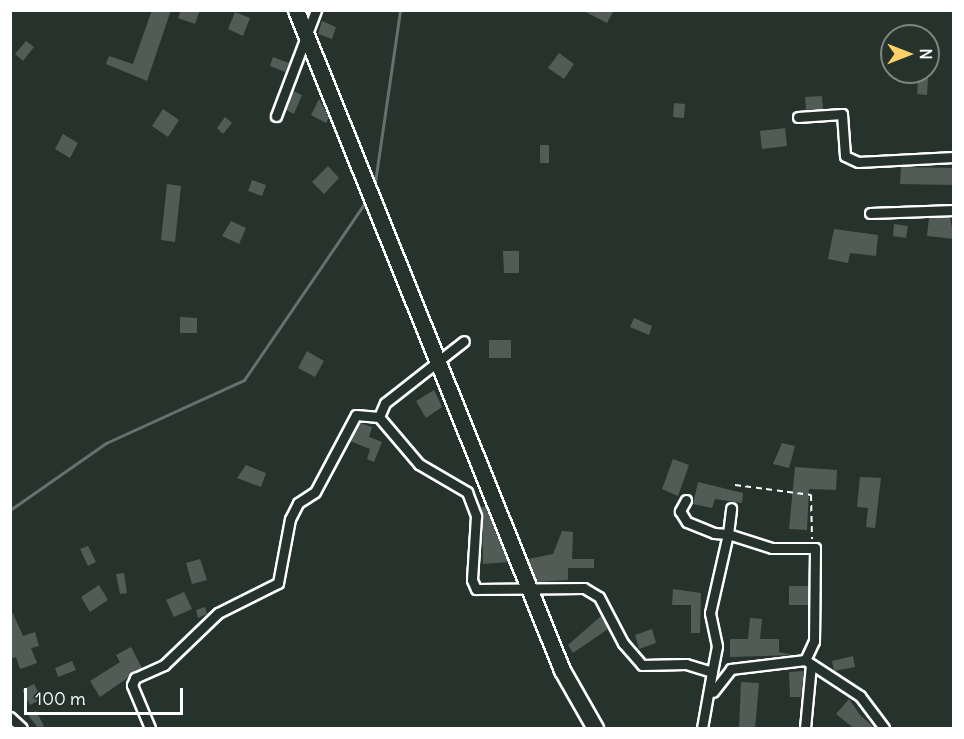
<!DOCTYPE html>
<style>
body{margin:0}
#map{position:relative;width:964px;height:739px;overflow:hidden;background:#26332d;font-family:Delius,sans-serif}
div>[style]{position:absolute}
.stream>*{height:3px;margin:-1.5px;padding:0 1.5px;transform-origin:1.5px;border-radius:1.5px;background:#67706c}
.building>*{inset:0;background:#515c57}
.path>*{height:2px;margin-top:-1px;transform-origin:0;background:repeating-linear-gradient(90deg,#fff 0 6px,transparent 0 10.5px)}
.roads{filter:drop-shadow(2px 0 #fff) drop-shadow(-2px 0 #fff) drop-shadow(0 2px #fff) drop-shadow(0 -2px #fff)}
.minor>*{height:9px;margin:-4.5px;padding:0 4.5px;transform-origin:4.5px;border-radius:4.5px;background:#26332d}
.trunk>*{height:15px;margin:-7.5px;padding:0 7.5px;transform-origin:7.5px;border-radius:7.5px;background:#26332d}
span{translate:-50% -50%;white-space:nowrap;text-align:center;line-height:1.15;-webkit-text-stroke:5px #26332d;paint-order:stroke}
.frame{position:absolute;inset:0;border:12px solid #fff;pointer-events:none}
.north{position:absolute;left:880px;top:24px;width:60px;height:60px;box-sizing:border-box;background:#26332d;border:2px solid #7d8581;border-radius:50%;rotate:90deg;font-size:16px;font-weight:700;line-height:24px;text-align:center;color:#fff}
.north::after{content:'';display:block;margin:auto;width:21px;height:27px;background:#ffd166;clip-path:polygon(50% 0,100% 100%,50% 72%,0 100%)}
.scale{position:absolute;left:24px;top:688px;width:159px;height:27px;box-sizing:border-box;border:3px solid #fff;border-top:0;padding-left:8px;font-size:18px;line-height:21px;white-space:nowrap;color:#fff;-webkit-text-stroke:4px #26332d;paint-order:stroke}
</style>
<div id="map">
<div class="stream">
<i style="left:374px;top:189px;width:181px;rotate:-81.7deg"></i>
<i style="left:10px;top:510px;width:117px;rotate:-34.9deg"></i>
<i style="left:106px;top:443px;width:152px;rotate:-24.5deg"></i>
<i style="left:244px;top:380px;width:218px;rotate:-55.7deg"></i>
</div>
<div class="building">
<i style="clip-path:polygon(152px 10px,171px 10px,147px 81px,106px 64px,109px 56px,133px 64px)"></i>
<i style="clip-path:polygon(181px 10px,200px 10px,195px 24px,178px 18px)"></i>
<i style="clip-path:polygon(582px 10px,614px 10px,607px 23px)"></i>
<i style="clip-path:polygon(235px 12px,250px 18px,243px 36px,228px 29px)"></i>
<i style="clip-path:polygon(322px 21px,336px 27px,332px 39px,318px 34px)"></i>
<i style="clip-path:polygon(26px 41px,34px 47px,23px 61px,15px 54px)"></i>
<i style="clip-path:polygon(559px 53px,574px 64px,564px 79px,548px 68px)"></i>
<i style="clip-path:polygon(273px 57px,289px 63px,285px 72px,270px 66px)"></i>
<i style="clip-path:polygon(918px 78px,928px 78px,927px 95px,917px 94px)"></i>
<i style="clip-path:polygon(293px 91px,302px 95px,294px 114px,286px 110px)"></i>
<i style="clip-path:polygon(822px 96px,823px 109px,806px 110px,805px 97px)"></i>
<i style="clip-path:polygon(319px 99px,329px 117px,326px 123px,311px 115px)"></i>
<i style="clip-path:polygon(674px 103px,685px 104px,684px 118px,673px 117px)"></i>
<i style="clip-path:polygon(163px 109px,179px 120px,168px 137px,152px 126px)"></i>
<i style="clip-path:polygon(225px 117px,232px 123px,223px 134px,217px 128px)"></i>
<i style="clip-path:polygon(785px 128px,787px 146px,762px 149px,760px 131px)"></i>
<i style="clip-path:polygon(63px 134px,78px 143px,70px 158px,55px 149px)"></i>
<i style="clip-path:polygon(540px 145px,549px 145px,549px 163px,540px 163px)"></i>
<i style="clip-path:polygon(328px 166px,339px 178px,324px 194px,312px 182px)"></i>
<i style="clip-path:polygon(901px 167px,954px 168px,954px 185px,900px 184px)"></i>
<i style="clip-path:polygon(252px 180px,266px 185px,262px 196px,248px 191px)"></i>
<i style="clip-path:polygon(167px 184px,181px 186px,175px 242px,161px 240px)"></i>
<i style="clip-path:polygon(950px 217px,954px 239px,927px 236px,929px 218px)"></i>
<i style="clip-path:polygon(231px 221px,246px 228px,239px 244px,222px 236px)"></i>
<i style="clip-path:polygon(894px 224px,908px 226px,906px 238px,893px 236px)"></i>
<i style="clip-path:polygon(834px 229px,878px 235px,876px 256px,850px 253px,848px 263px,828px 259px)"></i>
<i style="clip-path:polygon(503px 251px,519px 251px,519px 273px,504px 273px)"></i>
<i style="clip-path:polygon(180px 317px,197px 318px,197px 333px,180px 333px)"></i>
<i style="clip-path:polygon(634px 318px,652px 326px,649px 335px,630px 327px)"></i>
<i style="clip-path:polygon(489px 340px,511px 340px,511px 358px,489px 358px)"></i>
<i style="clip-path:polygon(307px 351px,324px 361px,315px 377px,298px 368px)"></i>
<i style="clip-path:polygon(434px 390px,442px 407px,426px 418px,416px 401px)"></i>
<i style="clip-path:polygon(360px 423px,372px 427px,369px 437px,382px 442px,374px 462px,367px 459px,370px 449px,350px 441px)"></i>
<i style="clip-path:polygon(782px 443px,795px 446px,789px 468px,773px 464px)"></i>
<i style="clip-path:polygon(673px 459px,689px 465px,678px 496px,662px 489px)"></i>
<i style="clip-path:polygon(246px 465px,266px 473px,261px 487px,237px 478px)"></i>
<i style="clip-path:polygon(795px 467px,837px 470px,836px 490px,809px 489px,807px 530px,789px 529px)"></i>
<i style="clip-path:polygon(860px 477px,881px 478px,875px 528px,866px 527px,868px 508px,857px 507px)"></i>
<i style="clip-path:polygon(698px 482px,743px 493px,742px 503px,715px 499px,712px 508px,693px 504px)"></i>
<i style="clip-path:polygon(482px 507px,486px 507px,508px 562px,483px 564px)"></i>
<i style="clip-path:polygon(562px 531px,573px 532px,572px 559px,594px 559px,594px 568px,568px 568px,568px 580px,537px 582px,528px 559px,553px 554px)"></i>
<i style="clip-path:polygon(88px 546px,96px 562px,88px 566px,80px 549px)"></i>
<i style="clip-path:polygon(200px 559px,207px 580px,192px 584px,186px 563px)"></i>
<i style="clip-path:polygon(124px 573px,127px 593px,120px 594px,116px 574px)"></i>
<i style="clip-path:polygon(99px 585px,108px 600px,90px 612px,81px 597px)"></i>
<i style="clip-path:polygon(789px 586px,808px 586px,808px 605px,789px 605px)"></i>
<i style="clip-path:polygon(673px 589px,701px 593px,700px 633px,691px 633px,691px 605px,672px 605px)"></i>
<i style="clip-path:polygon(184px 592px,192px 609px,174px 617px,166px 600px)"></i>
<i style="clip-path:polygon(10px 607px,23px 636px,35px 632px,39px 646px,31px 648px,37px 663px,20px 669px,16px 657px,10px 659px)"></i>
<i style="clip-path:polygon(205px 607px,207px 614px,198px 618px,196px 610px)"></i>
<i style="clip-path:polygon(601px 616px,608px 629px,573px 653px,568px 645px)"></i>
<i style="clip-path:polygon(750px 618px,762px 619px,760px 639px,779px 639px,779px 652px,793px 655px,730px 657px,730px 639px,748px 639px)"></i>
<i style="clip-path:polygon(652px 629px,656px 643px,639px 649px,635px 635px)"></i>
<i style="clip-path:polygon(131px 647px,142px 668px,100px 697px,90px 681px,120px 662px,116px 655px)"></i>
<i style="clip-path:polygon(853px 656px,855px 667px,834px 671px,832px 661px)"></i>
<i style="clip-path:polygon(72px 661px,76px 670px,58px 677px,55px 668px)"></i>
<i style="clip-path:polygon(804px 671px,801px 697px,790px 697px,789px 672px)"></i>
<i style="clip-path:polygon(741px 682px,759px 683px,755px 729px,739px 729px)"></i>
<i style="clip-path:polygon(34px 684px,42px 699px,30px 705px,22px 690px)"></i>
<i style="clip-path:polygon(849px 699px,860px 715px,876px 729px,855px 729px,836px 714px)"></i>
<i style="clip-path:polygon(36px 711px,44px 726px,39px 729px,28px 715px)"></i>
</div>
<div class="path">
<i style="left:735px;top:485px;width:77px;rotate:7.5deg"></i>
<i style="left:811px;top:495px;width:44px;rotate:88.7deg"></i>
</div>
<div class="roads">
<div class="minor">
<i style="left:276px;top:116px;width:113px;rotate:-69.3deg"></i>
<i style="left:798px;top:117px;width:44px;rotate:-3.9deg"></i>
<i style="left:842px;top:114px;width:42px;rotate:85.9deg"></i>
<i style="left:845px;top:156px;width:14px;rotate:25deg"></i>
<i style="left:858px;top:162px;width:96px;rotate:-3deg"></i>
<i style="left:870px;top:213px;width:84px;rotate:-2deg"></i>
<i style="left:379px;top:417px;width:15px;rotate:-67deg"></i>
<i style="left:385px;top:403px;width:100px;rotate:-38.1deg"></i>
<i style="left:686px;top:500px;width:13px;rotate:119deg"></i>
<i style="left:680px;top:511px;width:13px;rotate:58deg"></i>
<i style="left:687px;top:522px;width:29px;rotate:22deg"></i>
<i style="left:714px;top:533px;width:14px;rotate:4deg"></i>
<i style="left:728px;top:534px;width:26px;rotate:-83deg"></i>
<i style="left:805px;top:660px;width:66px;rotate:33.2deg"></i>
<i style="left:860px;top:696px;width:40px;rotate:53deg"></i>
<i style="left:712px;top:672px;width:26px;rotate:-79deg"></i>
<i style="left:717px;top:646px;width:34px;rotate:-102deg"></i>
<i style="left:710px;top:613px;width:81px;rotate:-77.2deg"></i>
<i style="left:728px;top:534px;width:46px;rotate:17.7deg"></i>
<i style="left:772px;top:548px;width:43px"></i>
<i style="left:815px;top:548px;width:93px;rotate:90.6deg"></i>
<i style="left:814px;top:641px;width:21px;rotate:115deg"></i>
<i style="left:805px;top:660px;width:75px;rotate:173.1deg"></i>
<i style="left:731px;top:669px;width:29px;rotate:128deg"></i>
<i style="left:10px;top:717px;width:16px;rotate:43deg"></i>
<i style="left:150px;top:728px;width:47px;rotate:-112.7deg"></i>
<i style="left:132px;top:685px;width:8px;rotate:-67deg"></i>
<i style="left:135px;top:678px;width:32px;rotate:-24deg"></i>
<i style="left:164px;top:665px;width:75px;rotate:-43.9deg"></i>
<i style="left:218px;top:613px;width:67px;rotate:-26.6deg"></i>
<i style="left:278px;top:583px;width:65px;rotate:-79.4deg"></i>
<i style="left:290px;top:519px;width:18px;rotate:-63deg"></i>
<i style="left:298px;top:503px;width:20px;rotate:-33deg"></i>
<i style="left:315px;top:492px;width:87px;rotate:-62deg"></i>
<i style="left:356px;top:415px;width:23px;rotate:5deg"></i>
<i style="left:379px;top:417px;width:62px;rotate:49.6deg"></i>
<i style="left:419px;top:464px;width:56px;rotate:30.3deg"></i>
<i style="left:467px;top:492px;width:26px;rotate:69deg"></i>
<i style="left:476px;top:516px;width:64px;rotate:93.6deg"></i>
<i style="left:472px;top:580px;width:10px;rotate:66deg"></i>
<i style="left:476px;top:589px;width:108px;rotate:-0.5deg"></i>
<i style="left:584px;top:588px;width:17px;rotate:31deg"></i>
<i style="left:599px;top:597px;width:52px;rotate:62.4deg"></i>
<i style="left:623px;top:643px;width:29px;rotate:49deg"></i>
<i style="left:642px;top:665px;width:44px;rotate:-1.3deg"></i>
<i style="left:686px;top:664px;width:27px;rotate:17deg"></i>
<i style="left:712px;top:672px;width:57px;rotate:100.1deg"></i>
<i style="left:805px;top:728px;width:63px;rotate:-84.6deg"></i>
</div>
<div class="trunk">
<i style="left:296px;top:10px;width:712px;rotate:68.05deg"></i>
<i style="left:562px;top:670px;width:67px;rotate:60.4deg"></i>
</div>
</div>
<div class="frame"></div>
<div class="north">N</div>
<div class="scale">100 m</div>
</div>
